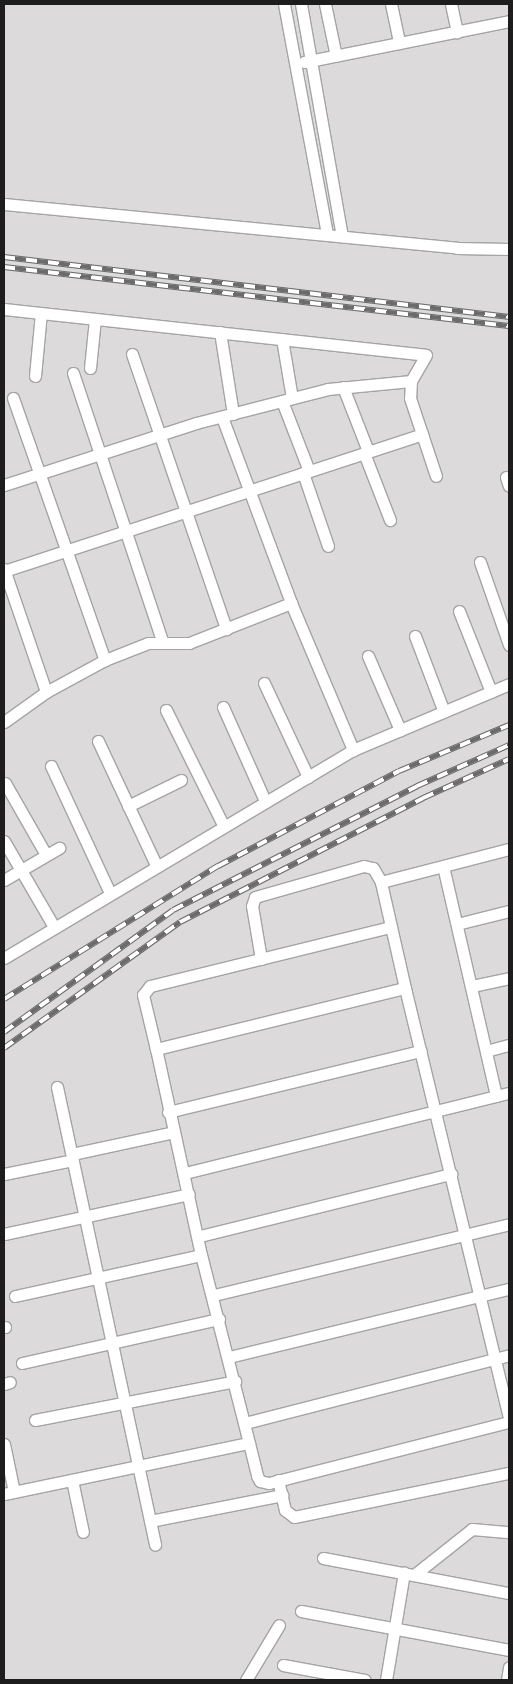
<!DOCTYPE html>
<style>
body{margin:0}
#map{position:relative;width:513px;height:1684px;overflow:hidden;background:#efebe3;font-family:"Titillium Web",sans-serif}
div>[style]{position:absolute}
.residential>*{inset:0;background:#dcdada}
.roads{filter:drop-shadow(1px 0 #a4a4a4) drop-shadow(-1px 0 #a4a4a4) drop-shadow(0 1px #a4a4a4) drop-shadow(0 -1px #a4a4a4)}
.street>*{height:11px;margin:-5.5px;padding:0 5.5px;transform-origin:5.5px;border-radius:5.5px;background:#fff}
.rail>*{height:5.5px;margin-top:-2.75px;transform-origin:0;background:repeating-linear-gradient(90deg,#fff 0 11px,#6b6b6b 0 22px);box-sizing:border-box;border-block:1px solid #6b6b6b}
span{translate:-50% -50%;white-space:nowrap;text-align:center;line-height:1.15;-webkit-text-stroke:4.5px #fff;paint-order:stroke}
.frame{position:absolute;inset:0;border:5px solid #1d1d1d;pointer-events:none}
</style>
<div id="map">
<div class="residential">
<i style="clip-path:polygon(4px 4px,509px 4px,509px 1680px,4px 1680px)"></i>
</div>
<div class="roads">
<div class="street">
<i style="left:284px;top:4px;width:234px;rotate:79.4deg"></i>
<i style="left:301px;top:4px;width:236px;rotate:80deg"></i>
<i style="left:325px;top:4px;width:53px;rotate:78.1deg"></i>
<i style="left:391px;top:4px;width:40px;rotate:78deg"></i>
<i style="left:451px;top:4px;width:29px;rotate:78deg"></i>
<i style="left:304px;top:62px;width:209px;rotate:-11.3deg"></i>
<i style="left:4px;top:204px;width:455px;rotate:5.5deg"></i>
<i style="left:457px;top:248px;width:52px;rotate:1.1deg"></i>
<i style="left:4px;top:309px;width:424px;rotate:6.2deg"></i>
<i style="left:426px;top:355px;width:30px;rotate:120deg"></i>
<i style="left:411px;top:381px;width:17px;rotate:93deg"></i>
<i style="left:410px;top:398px;width:82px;rotate:71.6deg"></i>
<i style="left:220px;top:332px;width:83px;rotate:81deg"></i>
<i style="left:282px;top:339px;width:60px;rotate:80.4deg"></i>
<i style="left:132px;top:354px;width:291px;rotate:71.1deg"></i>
<i style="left:90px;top:368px;width:49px;rotate:-84.2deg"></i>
<i style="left:73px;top:373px;width:282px;rotate:71.6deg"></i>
<i style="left:35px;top:376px;width:63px;rotate:-84.6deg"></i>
<i style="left:343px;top:387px;width:69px;rotate:68.7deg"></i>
<i style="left:13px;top:398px;width:278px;rotate:70.7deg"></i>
<i style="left:282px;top:401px;width:75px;rotate:68.9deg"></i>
<i style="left:222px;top:417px;width:198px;rotate:69.6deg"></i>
<i style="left:291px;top:603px;width:160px;rotate:67.1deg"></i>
<i style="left:364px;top:453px;width:72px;rotate:68.8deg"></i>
<i style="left:303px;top:473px;width:77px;rotate:71.1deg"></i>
<i style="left:506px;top:477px;width:9px;rotate:72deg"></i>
<i style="left:4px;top:485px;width:202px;rotate:-17.9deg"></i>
<i style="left:196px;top:423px;width:136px;rotate:-14.4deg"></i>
<i style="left:328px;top:389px;width:83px;rotate:-5.5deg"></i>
<i style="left:480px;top:562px;width:88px;rotate:70.7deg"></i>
<i style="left:4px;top:569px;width:130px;rotate:71.1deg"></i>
<i style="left:4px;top:571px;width:440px;rotate:-18.1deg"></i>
<i style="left:459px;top:611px;width:87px;rotate:68.4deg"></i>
<i style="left:415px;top:636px;width:81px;rotate:69.1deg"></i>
<i style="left:368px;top:656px;width:81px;rotate:66.6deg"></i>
<i style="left:264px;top:683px;width:104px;rotate:64.9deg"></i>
<i style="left:223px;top:707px;width:103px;rotate:65.9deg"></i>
<i style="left:166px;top:710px;width:128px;rotate:63.6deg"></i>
<i style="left:4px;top:722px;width:52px;rotate:-35.5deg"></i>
<i style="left:46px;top:692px;width:67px;rotate:-28.5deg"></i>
<i style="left:105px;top:660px;width:46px;rotate:-21.6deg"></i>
<i style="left:148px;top:643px;width:41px"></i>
<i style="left:189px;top:643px;width:110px;rotate:-21.4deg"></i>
<i style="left:98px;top:741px;width:137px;rotate:64.9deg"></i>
<i style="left:51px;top:766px;width:140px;rotate:65.1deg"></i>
<i style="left:5px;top:783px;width:83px;rotate:60.3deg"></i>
<i style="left:128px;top:806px;width:59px;rotate:-26.1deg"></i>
<i style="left:4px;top:841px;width:99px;rotate:59.8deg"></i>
<i style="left:443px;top:866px;width:236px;rotate:77deg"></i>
<i style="left:4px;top:880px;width:64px;rotate:-30.2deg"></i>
<i style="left:457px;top:924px;width:54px;rotate:-14deg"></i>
<i style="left:4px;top:958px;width:406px;rotate:-30.8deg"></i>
<i style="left:353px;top:750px;width:169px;rotate:-22.9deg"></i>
<i style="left:261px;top:959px;width:54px;rotate:-99.6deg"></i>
<i style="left:252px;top:906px;width:9px;rotate:-72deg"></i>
<i style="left:255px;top:897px;width:113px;rotate:-15.9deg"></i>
<i style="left:364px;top:866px;width:9px;rotate:13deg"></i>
<i style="left:373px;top:868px;width:16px;rotate:60deg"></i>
<i style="left:472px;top:986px;width:38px;rotate:-12deg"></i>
<i style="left:405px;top:988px;width:443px;rotate:76.4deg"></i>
<i style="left:156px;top:1049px;width:56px;rotate:-103.5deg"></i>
<i style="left:143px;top:995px;width:11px;rotate:-52deg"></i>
<i style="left:150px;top:986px;width:247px;rotate:-13.8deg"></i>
<i style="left:486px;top:1051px;width:24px;rotate:-15deg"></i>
<i style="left:57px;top:1087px;width:468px;rotate:77.9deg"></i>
<i style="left:168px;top:1112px;width:260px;rotate:-13.6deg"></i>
<i style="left:72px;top:1154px;width:104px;rotate:-12.2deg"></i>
<i style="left:185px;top:1173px;width:334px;rotate:-13.9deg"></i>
<i style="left:4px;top:1174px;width:70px;rotate:-11.5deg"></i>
<i style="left:4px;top:1234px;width:189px;rotate:-12.2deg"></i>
<i style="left:200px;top:1236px;width:259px;rotate:-13.9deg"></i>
<i style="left:214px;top:1295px;width:303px;rotate:-13.5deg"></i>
<i style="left:15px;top:1296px;width:190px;rotate:-12.4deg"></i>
<i style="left:4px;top:1327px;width:1px"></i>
<i style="left:229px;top:1357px;width:288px;rotate:-13.7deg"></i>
<i style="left:22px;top:1363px;width:202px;rotate:-12.6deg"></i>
<i style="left:4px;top:1384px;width:6px;rotate:-18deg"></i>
<i style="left:35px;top:1420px;width:204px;rotate:-11deg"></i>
<i style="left:245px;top:1423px;width:273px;rotate:-14.4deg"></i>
<i style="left:249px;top:1443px;width:34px;rotate:76deg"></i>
<i style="left:257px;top:1476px;width:6px;rotate:59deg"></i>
<i style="left:260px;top:1481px;width:9px;rotate:13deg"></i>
<i style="left:269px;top:1483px;width:248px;rotate:-14.3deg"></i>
<i style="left:4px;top:1444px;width:49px;rotate:78.2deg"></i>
<i style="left:72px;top:1480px;width:53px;rotate:78.1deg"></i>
<i style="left:278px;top:1480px;width:31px;rotate:77deg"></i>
<i style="left:285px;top:1510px;width:11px;rotate:38deg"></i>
<i style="left:294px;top:1517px;width:219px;rotate:-11.6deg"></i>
<i style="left:4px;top:1494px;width:250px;rotate:-11.8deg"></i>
<i style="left:249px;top:1443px;width:194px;rotate:-104.3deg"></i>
<i style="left:201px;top:1255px;width:211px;rotate:-102.3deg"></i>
<i style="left:156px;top:1049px;width:256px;rotate:-13.8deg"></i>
<i style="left:405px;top:988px;width:109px;rotate:-102.8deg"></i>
<i style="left:381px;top:882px;width:132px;rotate:-14.5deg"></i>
<i style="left:150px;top:1521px;width:135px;rotate:-11.1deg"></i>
<i style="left:323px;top:1558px;width:189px;rotate:10.7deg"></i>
<i style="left:414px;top:1575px;width:74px;rotate:-38.4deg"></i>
<i style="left:472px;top:1529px;width:37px;rotate:5deg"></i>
<i style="left:301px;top:1611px;width:212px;rotate:10.6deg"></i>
<i style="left:283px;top:1665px;width:83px;rotate:10.4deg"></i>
<i style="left:246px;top:1680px;width:64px;rotate:-59deg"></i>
<i style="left:386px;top:1680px;width:109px;rotate:-80.5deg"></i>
<i style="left:507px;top:1680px;width:13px;rotate:-81deg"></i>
</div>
</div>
<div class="rail">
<i style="left:4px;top:257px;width:509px;rotate:6.78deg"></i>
<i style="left:4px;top:267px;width:508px;rotate:6.66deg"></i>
<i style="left:4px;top:999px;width:252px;rotate:-31.9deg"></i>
<i style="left:218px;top:866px;width:204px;rotate:-27.7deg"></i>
<i style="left:399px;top:771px;width:119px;rotate:-22.7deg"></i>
<i style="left:4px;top:1032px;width:208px;rotate:-35.8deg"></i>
<i style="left:173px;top:910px;width:274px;rotate:-26.9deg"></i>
<i style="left:417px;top:786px;width:101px;rotate:-24deg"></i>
<i style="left:4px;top:1048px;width:216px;rotate:-35.6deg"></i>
<i style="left:180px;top:922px;width:273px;rotate:-27deg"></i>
<i style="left:423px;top:798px;width:94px;rotate:-24.4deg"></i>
</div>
<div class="frame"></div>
</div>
